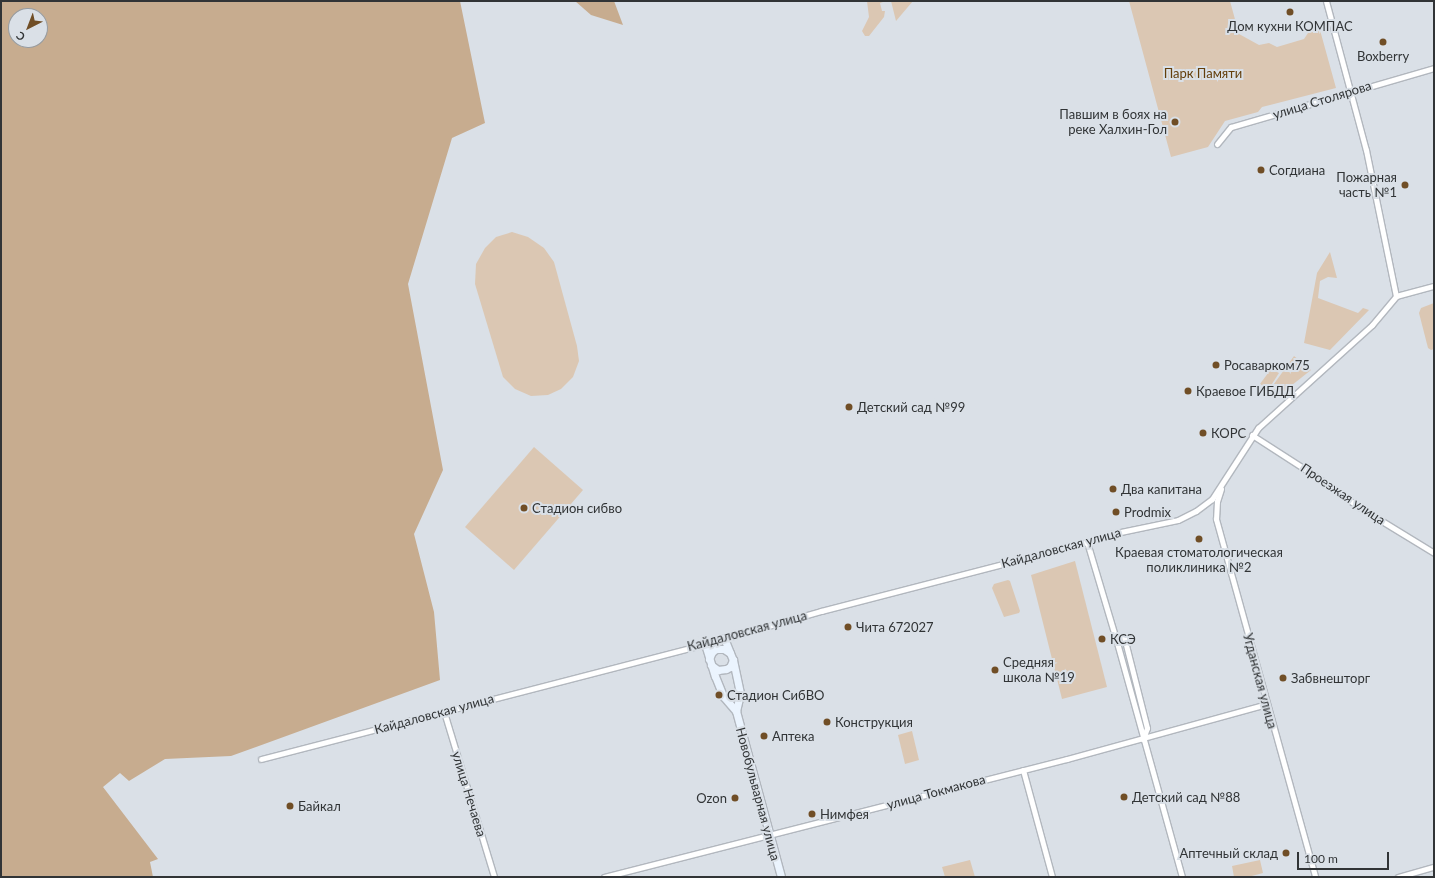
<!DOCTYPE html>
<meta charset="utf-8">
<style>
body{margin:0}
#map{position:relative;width:1435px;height:878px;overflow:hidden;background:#dae0e7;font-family:Lato,sans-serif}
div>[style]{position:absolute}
.green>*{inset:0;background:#dbc7b3}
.forest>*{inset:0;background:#c7ac8f}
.roads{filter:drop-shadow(1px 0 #b2b7be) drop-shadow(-1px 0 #b2b7be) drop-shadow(0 1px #b2b7be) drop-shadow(0 -1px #b2b7be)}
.street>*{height:5px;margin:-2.5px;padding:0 2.5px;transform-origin:2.5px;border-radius:2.5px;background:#fff}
.secondary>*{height:7px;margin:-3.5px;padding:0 3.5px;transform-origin:3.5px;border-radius:3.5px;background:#ebf4fe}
.dots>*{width:11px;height:11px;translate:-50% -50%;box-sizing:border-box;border:2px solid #dae0e7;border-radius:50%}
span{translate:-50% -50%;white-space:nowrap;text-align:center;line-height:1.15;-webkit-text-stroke:4px #dae0e7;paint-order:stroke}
.poi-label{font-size:13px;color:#313436}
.right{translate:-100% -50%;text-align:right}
.left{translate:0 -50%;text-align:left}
.park-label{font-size:13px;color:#633e0b}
.street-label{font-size:13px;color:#313436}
.frame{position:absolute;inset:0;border:2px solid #313436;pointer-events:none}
.north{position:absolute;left:8px;top:8px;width:40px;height:40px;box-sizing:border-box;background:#dae0e7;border:1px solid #969ba0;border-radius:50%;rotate:222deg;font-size:11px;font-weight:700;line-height:16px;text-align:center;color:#313436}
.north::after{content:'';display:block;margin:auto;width:14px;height:18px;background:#704e26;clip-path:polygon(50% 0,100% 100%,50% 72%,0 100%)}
.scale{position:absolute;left:1297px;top:852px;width:92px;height:18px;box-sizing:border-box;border:2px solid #313436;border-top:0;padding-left:5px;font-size:12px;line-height:14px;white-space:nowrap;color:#313436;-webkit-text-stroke:3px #dae0e7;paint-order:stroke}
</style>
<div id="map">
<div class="green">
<i style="clip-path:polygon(867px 1px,886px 1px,880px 3px,882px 11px,885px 11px,884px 17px,869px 36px,865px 36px,862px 31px,869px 17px)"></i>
<i style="clip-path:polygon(891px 1px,913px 1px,896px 21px)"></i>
<i style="clip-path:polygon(1129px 1px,1230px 1px,1239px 34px,1259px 45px,1269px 43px,1277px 47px,1304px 39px,1308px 33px,1320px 30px,1336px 88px,1262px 107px,1258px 112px,1225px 121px,1208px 147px,1171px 157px)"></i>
<i style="clip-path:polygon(512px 232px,528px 237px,544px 248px,554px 262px,577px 346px,579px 361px,573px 377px,561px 389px,548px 395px,531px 396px,515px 389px,503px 377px,475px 284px,476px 264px,485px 248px,496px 237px)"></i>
<i style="clip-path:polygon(1330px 252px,1337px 278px,1328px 277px,1320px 281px,1318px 298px,1358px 313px,1363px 308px,1369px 310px,1330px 350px,1304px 343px,1317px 273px)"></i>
<i style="clip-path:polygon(1434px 303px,1434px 349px,1431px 350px,1428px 348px,1419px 313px,1421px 308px)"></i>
<i style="clip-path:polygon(1294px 356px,1311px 370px,1277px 397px,1269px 391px)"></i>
<i style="clip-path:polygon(1271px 369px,1279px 373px,1268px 390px,1260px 384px)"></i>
<i style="clip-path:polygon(534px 447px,583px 490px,514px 570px,465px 527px)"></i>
<i style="clip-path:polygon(1075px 561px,1107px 687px,1062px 699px,1031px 575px)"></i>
<i style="clip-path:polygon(1008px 580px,1010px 581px,1020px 611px,1019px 613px,1004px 617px,992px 588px,994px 584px)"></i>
<i style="clip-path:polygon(912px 731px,919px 760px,905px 764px,898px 735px)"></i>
<i style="clip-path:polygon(970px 860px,975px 877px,945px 877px,942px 867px)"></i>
<i style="clip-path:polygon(1260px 860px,1263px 873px,1248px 877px,1234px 877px,1232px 866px)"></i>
</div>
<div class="forest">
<i style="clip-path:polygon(evenodd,1px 1px,460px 1px,485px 123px,452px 138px,408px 284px,443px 470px,414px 534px,434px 612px,440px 680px,231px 756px,165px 759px,129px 781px,120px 773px,103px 787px,158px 859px,150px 862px,153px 877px,1px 877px,1px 1px,16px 16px,40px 16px,40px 40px,16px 40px,16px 16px)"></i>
<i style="clip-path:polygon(575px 1px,614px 1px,623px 25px,591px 15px)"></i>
</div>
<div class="roads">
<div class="street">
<i style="left:1326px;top:1px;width:154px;rotate:75deg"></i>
<i style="left:1366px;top:150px;width:149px;rotate:78.4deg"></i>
<i style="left:1217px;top:144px;width:22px;rotate:-51deg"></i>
<i style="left:1231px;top:127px;width:211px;rotate:-16.2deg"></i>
<i style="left:1252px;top:435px;width:74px;rotate:32.8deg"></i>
<i style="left:1314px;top:475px;width:55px;rotate:35.4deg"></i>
<i style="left:1359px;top:507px;width:88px;rotate:31.5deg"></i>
<i style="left:1221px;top:489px;width:13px;rotate:108deg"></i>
<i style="left:1217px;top:501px;width:18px;rotate:93deg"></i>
<i style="left:1216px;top:519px;width:371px;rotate:74.5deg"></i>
<i style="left:1087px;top:542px;width:101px;rotate:73.4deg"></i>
<i style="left:1116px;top:639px;width:247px;rotate:74.5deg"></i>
<i style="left:1124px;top:637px;width:94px;rotate:75.8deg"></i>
<i style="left:1147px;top:728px;width:12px;rotate:110deg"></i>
<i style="left:444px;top:712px;width:172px;rotate:73.1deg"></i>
<i style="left:261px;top:759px;width:459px;rotate:-14.5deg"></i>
<i style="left:705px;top:644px;width:121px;rotate:-15.9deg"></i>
<i style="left:821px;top:611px;width:275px;rotate:-14.5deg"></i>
<i style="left:1087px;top:542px;width:25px;rotate:-18deg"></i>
<i style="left:1111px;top:534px;width:68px;rotate:-11.8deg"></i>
<i style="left:1178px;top:520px;width:20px;rotate:-27deg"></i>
<i style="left:1196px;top:511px;width:20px;rotate:-37deg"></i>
<i style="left:1212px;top:499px;width:85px;rotate:-57.1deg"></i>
<i style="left:1258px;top:428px;width:154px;rotate:-42.1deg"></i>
<i style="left:1372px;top:325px;width:38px;rotate:-50deg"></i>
<i style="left:1396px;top:296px;width:39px;rotate:-15deg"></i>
<i style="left:1023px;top:770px;width:111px;rotate:74.8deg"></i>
<i style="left:604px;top:877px;width:478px;rotate:-14.3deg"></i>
<i style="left:1067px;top:759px;width:207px;rotate:-15.4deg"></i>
<i style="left:1398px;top:877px;width:37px;rotate:-16deg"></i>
</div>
<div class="secondary">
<i style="left:724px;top:638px;width:24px;rotate:68deg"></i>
<i style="left:733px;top:660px;width:35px;rotate:78deg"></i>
<i style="left:740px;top:694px;width:17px;rotate:103deg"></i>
<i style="left:705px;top:644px;width:34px;rotate:73deg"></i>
<i style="left:715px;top:676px;width:22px;rotate:68deg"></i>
<i style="left:723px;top:696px;width:20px;rotate:49deg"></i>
<i style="left:736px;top:711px;width:172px;rotate:74.8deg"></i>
<i style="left:709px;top:659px;width:8px;rotate:-67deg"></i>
<i style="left:712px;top:652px;width:5px;rotate:-37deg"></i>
<i style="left:716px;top:649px;width:8px"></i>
<i style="left:724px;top:649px;width:7px;rotate:34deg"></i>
<i style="left:711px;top:665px;width:9px;rotate:36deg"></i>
<i style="left:718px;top:670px;width:8px;rotate:-7deg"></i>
<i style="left:726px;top:669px;width:4px;rotate:-27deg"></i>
<i style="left:730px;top:667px;width:8px;rotate:-67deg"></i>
</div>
</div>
<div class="dots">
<i style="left:1290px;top:12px;background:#704e26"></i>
<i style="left:1383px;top:42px;background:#704e26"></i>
<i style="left:1175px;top:122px;background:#704e26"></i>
<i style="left:1261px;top:170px;background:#704e26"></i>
<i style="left:1405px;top:185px;background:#704e26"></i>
<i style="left:1216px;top:365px;background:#704e26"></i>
<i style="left:1188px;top:391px;background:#704e26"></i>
<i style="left:849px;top:407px;background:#704e26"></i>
<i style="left:1203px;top:433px;background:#704e26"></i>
<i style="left:1113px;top:489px;background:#704e26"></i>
<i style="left:524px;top:508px;background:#704e26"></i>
<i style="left:1116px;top:512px;background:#704e26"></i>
<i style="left:1199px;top:539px;background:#704e26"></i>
<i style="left:848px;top:627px;background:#704e26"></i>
<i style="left:1102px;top:639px;background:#704e26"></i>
<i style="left:995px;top:670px;background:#704e26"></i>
<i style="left:1283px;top:678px;background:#704e26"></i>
<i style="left:719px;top:695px;background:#704e26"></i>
<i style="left:827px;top:722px;background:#704e26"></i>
<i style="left:764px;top:736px;background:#704e26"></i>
<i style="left:1124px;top:797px;background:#704e26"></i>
<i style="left:735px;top:798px;background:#704e26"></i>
<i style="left:290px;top:806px;background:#704e26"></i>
<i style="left:812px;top:814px;background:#704e26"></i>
<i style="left:1286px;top:853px;background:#704e26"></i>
</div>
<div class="poi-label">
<span style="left:1290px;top:26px">Дом кухни КОМПАС</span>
<span style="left:1383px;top:56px">Boxberry</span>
<span class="right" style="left:1167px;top:122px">Павшим в боях на<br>реке Халхин-Гол</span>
<span class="left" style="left:1269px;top:170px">Согдиана</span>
<span class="right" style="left:1397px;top:185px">Пожарная<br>часть №1</span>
<span class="left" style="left:1224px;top:365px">Росаварком75</span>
<span class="left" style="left:1196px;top:391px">Краевое ГИБДД</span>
<span class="left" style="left:857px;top:407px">Детский сад №99</span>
<span class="left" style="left:1211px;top:433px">КОРС</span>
<span class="left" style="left:1121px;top:489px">Два капитана</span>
<span class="left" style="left:532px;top:508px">Стадион сибво</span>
<span class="left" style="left:1124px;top:512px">Prodmix</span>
<span style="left:1199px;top:560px">Краевая стоматологическая<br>поликлиника №2</span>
<span class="left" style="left:856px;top:627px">Чита 672027</span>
<span class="left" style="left:1110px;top:639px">КСЭ</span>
<span class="left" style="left:1003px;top:670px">Средняя<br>школа №19</span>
<span class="left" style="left:1291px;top:678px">Забвнешторг</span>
<span class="left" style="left:727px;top:695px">Стадион СибВО</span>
<span class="left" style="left:835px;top:722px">Конструкция</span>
<span class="left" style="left:772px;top:736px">Аптека</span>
<span class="left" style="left:1132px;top:797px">Детский сад №88</span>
<span class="right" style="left:727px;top:798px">Ozon</span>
<span class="left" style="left:298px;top:806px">Байкал</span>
<span class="left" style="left:820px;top:814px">Нимфея</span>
<span class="right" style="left:1278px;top:853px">Аптечный склад</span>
</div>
<div class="park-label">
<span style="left:1203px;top:73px">Парк Памяти</span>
</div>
<div class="street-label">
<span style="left:1322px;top:100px;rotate:-17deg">улица Столярова</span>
<span style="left:1343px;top:494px;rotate:34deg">Проезжая улица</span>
<span style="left:1061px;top:548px;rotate:-15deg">Кайдаловская улица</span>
<span style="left:747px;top:631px;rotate:-15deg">Кайдаловская улица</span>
<span style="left:1260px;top:681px;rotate:75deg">Угданская улица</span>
<span style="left:434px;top:714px;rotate:-15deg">Кайдаловская улица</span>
<span style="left:936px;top:792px;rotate:-15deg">улица Токмакова</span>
<span style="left:469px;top:794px;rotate:73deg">улица Нечаева</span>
<span style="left:758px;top:794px;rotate:75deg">Новобульварная улица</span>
</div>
<div class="frame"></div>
<div class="north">С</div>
<div class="scale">100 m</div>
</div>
